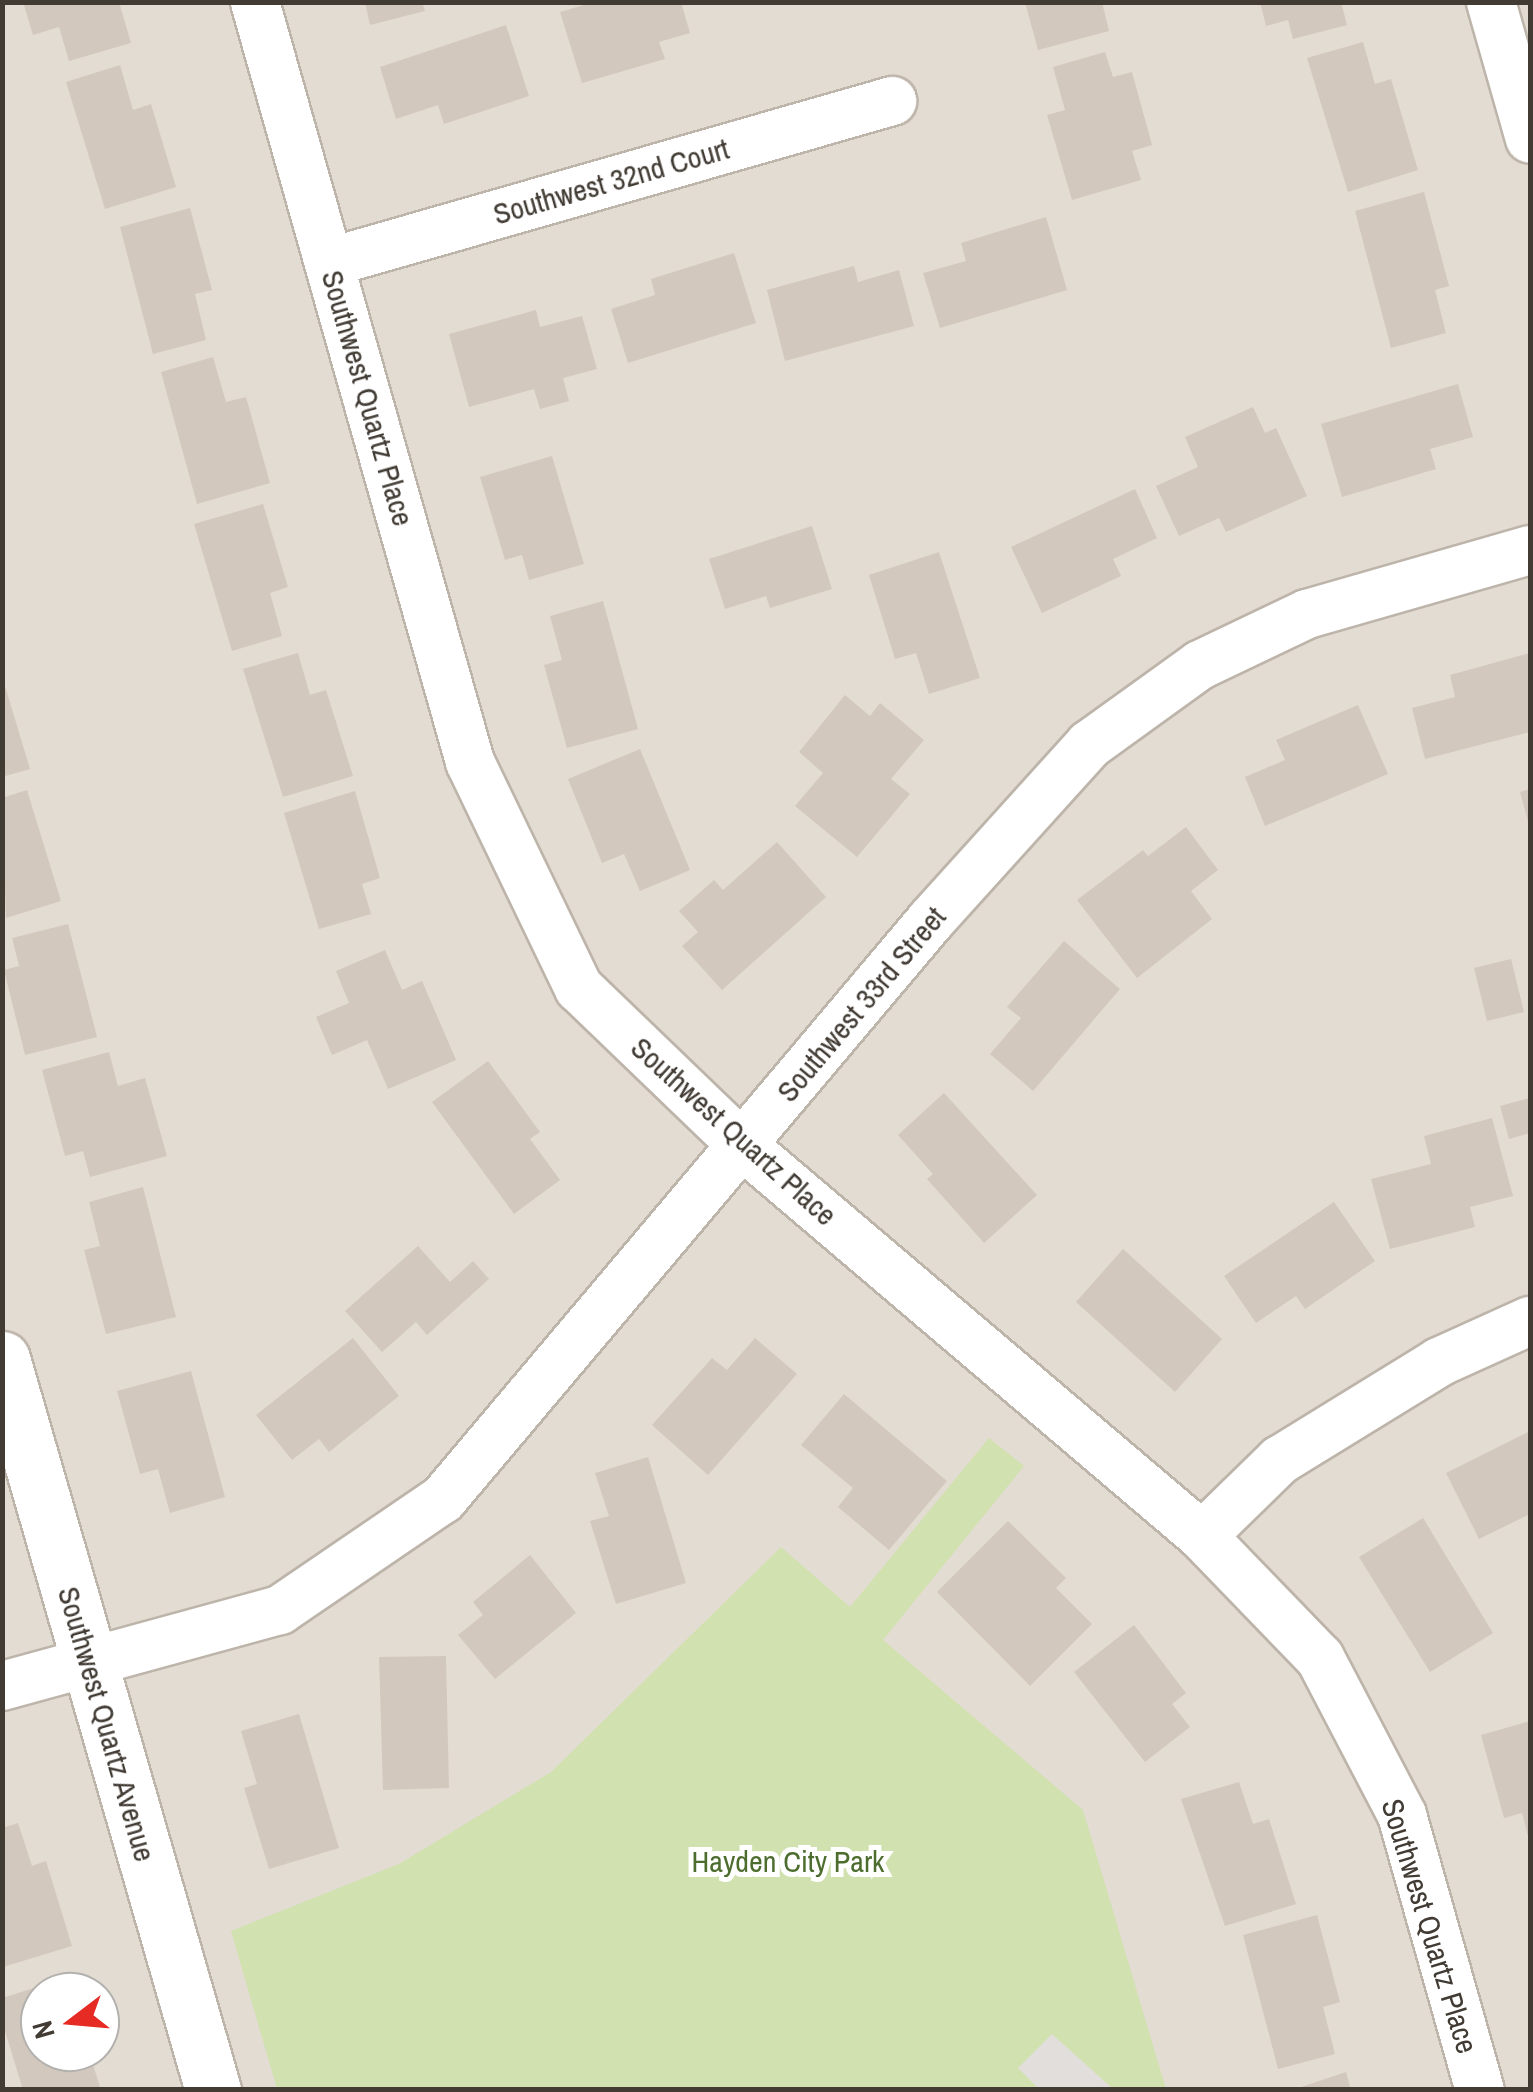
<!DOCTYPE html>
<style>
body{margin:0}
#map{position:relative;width:1533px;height:2092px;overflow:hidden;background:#f0ebe4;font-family:"Archivo Narrow",sans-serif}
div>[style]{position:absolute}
.residential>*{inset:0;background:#e3dcd2}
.green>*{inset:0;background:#d1e1af}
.parking>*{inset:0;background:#e1dedc}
.building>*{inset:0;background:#d3c8bd}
.roads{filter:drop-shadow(2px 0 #bdb4aa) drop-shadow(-2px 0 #bdb4aa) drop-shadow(0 2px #bdb4aa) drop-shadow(0 -2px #bdb4aa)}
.minor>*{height:48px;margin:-24px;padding:0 24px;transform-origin:24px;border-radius:24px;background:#fff}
.tertiary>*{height:55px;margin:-27.5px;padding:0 27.5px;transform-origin:27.5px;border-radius:27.5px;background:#fff}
span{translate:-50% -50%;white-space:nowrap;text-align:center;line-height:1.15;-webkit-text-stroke:10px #fff;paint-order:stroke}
.street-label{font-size:30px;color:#413b34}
.park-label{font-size:30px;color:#4d6d2e}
.frame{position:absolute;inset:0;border:5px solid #413b34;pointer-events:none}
.north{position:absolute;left:20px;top:1972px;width:100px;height:100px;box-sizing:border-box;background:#fff;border:2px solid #b3b1ae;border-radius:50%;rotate:254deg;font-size:28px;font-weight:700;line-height:40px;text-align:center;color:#413b34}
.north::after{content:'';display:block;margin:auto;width:35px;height:45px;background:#e62b25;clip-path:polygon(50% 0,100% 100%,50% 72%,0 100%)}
</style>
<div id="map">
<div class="residential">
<i style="clip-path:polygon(evenodd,3px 3px,1530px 3px,1530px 2089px,3px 2090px,3px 3px,40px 1992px,100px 1992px,100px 2052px,40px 2052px,40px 1992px)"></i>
</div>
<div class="green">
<i style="clip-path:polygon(989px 1438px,1024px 1466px,883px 1640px,1083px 1810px,1166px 2089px,277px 2089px,231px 1931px,399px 1864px,551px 1772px,781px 1547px,850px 1607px)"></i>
</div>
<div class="parking">
<i style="clip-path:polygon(1052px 2034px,1113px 2089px,1039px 2089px,1018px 2068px)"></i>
</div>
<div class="building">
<i style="clip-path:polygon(23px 2px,119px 2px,131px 43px,69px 61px,59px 27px,33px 35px)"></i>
<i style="clip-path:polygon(365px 2px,422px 2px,425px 11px,370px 25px)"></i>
<i style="clip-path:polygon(594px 2px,681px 2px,690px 33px,659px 42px,665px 59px,582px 83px,560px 12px)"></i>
<i style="clip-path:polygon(1025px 2px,1102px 2px,1109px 31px,1038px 50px)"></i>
<i style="clip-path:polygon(1260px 2px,1341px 2px,1347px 25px,1293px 39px,1288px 20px,1266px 26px)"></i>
<i style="clip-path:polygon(506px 25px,529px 96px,444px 124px,438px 105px,396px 119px,380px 67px)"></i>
<i style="clip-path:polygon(1363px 42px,1375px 84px,1391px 79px,1418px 170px,1348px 192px,1307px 58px)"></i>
<i style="clip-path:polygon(1105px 52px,1113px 77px,1132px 72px,1152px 145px,1132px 151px,1141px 180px,1072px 200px,1047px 115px,1065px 110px,1053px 67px)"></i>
<i style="clip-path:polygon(120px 65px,133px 110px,151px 104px,176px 187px,105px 209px,66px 82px)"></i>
<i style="clip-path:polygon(1424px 192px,1449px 286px,1435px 290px,1446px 333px,1391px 348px,1355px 211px)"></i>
<i style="clip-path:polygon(190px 208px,212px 290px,195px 294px,206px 340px,153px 354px,120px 227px)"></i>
<i style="clip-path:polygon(1046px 217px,1067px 290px,940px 328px,923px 273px,966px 261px,961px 243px)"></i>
<i style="clip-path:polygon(734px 253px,756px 323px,628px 363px,611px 309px,655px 295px,651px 279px)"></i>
<i style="clip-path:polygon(854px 266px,858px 282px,899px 270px,914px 326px,785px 361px,767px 290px)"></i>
<i style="clip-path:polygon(536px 310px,540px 327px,582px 316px,597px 369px,563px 378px,569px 401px,540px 409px,534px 389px,469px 407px,449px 334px)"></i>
<i style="clip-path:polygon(213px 357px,226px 402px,246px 397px,270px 483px,197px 504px,161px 372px)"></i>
<i style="clip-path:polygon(1458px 384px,1473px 437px,1430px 449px,1436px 469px,1342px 497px,1321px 424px)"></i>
<i style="clip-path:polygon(1253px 407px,1265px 433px,1276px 428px,1307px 496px,1226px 532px,1219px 518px,1179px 536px,1156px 486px,1198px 467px,1185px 437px)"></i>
<i style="clip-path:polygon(552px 456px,584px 564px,529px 580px,522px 555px,505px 560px,480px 477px)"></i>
<i style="clip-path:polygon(1135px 489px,1157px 538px,1113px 559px,1121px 576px,1042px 613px,1011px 547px)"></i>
<i style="clip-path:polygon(263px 504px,288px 587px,270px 593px,282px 636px,232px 651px,194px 524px)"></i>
<i style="clip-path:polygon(812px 526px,832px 589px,770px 608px,766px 596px,725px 609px,709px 559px)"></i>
<i style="clip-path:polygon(939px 552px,980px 678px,929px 694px,916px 653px,895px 659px,869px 575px)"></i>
<i style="clip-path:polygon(603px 601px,638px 729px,567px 748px,544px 665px,562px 660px,550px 616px)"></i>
<i style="clip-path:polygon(298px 653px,310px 695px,326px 690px,353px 776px,283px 797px,243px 669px)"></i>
<i style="clip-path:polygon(1530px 653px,1530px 732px,1425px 759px,1412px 708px,1455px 697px,1450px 675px)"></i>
<i style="clip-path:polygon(2px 676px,30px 769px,2px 777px)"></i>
<i style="clip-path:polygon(845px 695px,870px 716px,880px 703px,924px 740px,891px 779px,910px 794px,857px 857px,795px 806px,823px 773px,799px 752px)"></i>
<i style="clip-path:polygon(1358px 705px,1388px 774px,1265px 826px,1245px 777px,1285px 760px,1276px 740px)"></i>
<i style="clip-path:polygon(640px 749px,690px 870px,640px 891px,624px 854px,602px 863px,568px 779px)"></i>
<i style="clip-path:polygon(1530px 789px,1530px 824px,1529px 825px,1520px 792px)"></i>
<i style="clip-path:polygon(27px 790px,61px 901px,6px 918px,2px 798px)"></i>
<i style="clip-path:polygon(355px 791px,380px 878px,362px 884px,371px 914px,319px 929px,284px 813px)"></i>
<i style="clip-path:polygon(1186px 827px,1218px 870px,1191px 891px,1212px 919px,1137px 978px,1077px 900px,1143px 850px,1148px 856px)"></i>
<i style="clip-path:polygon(777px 842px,826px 897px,722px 990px,682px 946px,698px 932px,679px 911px,714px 880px,723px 890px)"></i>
<i style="clip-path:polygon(68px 924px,97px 1037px,25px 1055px,4px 970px,19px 966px,12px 938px)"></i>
<i style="clip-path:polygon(1064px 941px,1120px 989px,1033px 1091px,990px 1054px,1021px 1018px,1007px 1007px)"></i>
<i style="clip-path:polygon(385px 950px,402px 990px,422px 981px,456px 1060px,388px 1089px,367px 1040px,332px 1055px,316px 1017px,349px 1003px,336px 971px)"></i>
<i style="clip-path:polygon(1511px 959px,1524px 1012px,1487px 1021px,1474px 968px)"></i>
<i style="clip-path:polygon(109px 1052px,118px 1086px,145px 1078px,167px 1156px,90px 1177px,83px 1151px,65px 1156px,42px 1070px)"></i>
<i style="clip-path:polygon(488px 1061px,540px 1132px,530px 1139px,560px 1180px,514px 1214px,432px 1102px)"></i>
<i style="clip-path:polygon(944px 1093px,1037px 1195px,984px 1243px,927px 1179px,933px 1174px,898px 1135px)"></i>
<i style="clip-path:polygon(1530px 1098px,1530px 1133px,1509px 1139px,1500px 1106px)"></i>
<i style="clip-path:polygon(1492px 1118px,1513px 1196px,1470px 1207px,1475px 1227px,1390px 1249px,1371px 1179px,1431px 1164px,1424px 1136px)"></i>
<i style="clip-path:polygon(143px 1187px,176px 1317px,106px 1334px,84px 1250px,100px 1246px,89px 1202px)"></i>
<i style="clip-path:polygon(1334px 1202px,1375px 1261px,1305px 1309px,1296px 1296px,1256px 1323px,1224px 1276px)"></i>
<i style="clip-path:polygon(418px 1246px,450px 1282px,473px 1261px,489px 1279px,427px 1335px,416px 1322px,382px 1352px,345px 1311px)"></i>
<i style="clip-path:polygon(1123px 1249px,1222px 1339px,1175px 1392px,1076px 1302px)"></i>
<i style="clip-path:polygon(353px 1338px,399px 1396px,329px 1452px,319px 1439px,292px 1460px,256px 1415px)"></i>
<i style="clip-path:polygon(755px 1338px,797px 1374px,708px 1475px,652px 1425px,712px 1358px,727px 1370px)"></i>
<i style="clip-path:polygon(191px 1371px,225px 1497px,170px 1513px,158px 1469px,140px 1474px,117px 1391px)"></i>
<i style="clip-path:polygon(844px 1394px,947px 1481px,889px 1550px,838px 1507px,853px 1488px,801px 1445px)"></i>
<i style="clip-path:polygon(1530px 1431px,1530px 1514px,1479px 1539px,1446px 1473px)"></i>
<i style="clip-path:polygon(648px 1457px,686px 1583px,616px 1604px,590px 1521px,609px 1516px,595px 1473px)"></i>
<i style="clip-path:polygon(1423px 1518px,1493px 1633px,1430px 1672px,1359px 1557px)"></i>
<i style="clip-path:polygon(1008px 1521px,1066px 1578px,1056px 1588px,1092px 1624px,1030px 1686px,937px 1592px)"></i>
<i style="clip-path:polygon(530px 1555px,576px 1613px,495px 1679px,458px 1635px,483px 1615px,473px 1602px)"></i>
<i style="clip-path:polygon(1134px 1625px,1186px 1693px,1172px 1704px,1190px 1727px,1145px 1762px,1074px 1672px)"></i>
<i style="clip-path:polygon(446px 1656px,449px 1788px,383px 1790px,379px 1657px)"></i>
<i style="clip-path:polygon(299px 1714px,339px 1848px,269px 1869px,244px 1788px,257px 1784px,241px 1731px)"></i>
<i style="clip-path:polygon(1530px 1721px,1530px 1840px,1529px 1840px,1522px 1813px,1504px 1818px,1481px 1735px)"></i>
<i style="clip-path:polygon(1239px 1782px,1253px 1824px,1269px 1819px,1296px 1904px,1225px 1926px,1181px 1799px)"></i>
<i style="clip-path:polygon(18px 1823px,32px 1866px,46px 1861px,72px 1946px,3px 1967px,2px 1828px)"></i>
<i style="clip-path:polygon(1317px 1915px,1340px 2002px,1323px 2007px,1335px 2054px,1278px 2069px,1243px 1935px)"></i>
<i style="clip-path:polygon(50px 1983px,53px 1992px,40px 1992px,40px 2052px,89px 2052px,100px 2087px,23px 2090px,2px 2021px,2px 1998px)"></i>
<i style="clip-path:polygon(1346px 2072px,1351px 2090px,1295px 2090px,1295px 2089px)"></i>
</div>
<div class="roads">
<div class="minor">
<i style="left:255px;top:2px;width:790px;rotate:74.2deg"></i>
<i style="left:470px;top:762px;width:251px;rotate:64.3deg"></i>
<i style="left:579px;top:988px;width:226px;rotate:43.9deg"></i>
<i style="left:742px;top:1145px;width:604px;rotate:40.36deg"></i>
<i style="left:1202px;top:1536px;width:170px;rotate:46deg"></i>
<i style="left:1320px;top:1658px;width:177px;rotate:62.4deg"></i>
<i style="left:1402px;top:1815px;width:286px;rotate:74.2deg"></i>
<i style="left:1491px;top:2px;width:142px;rotate:74.1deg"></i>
<i style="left:331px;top:262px;width:584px;rotate:-16.01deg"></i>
<i style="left:1202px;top:1536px;width:109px;rotate:-44.3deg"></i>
<i style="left:1280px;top:1460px;width:187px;rotate:-31.6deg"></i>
<i style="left:1439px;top:1362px;width:100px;rotate:-24.3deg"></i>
<i style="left:2px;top:1686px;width:288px;rotate:-15.3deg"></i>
<i style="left:280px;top:1610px;width:197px;rotate:-34.3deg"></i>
<i style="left:443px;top:1499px;width:757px;rotate:-49.87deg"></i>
<i style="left:931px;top:920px;width:236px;rotate:-47.9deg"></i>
<i style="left:1089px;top:745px;width:137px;rotate:-35.8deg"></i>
<i style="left:1200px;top:665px;width:119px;rotate:-25.5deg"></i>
<i style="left:1307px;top:614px;width:232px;rotate:-16deg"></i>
</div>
<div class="tertiary">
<i style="left:2px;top:1359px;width:761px;rotate:73.9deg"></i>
</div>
</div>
<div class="street-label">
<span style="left:611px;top:181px;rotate:-16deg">Southwest 32nd Court</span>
<span style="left:368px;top:398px;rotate:74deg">Southwest Quartz Place</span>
<span style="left:861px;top:1004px;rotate:-50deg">Southwest 33rd Street</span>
<span style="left:734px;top:1131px;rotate:42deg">Southwest Quartz Place</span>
<span style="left:107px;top:1724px;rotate:74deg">Southwest Quartz Avenue</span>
<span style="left:1430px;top:1926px;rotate:73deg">Southwest Quartz Place</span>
</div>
<div class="park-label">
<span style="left:788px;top:1861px">Hayden City Park</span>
</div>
<div class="frame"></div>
<div class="north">N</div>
</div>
